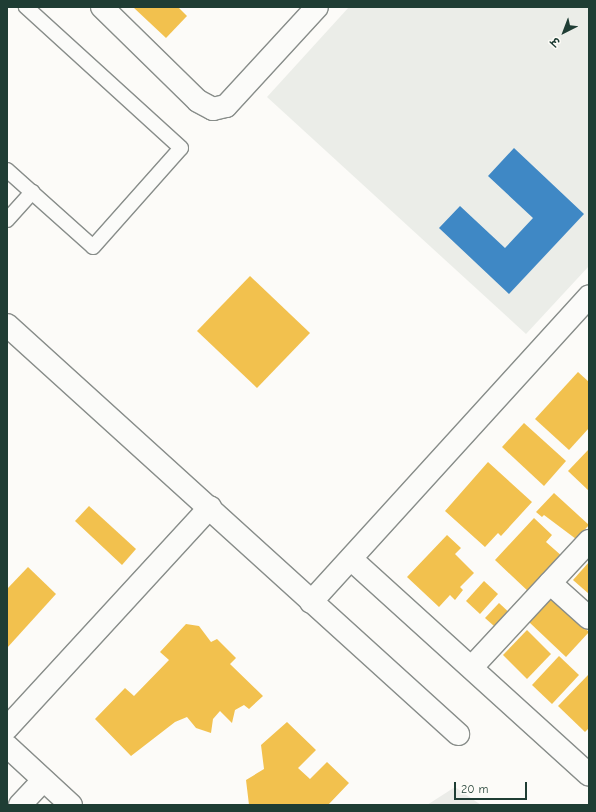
<!DOCTYPE html>
<meta charset="utf-8">
<style>
body{margin:0}
#map{position:relative;width:596px;height:812px;overflow:hidden;background:#fcfbf8;font-family:"Comic Neue","Playpen Sans Deva",sans-serif}
div>[style]{position:absolute}
.built>*{inset:0;background:#ebede8}
.green>*{inset:0;background:#ebece8}
.homes>*{inset:0;background:#f2c14e}
.schools>*{inset:0;background:#3f88c5}
.roads{filter:drop-shadow(1px 0 #888d8a) drop-shadow(-1px 0 #888d8a) drop-shadow(0 1px #888d8a) drop-shadow(0 -1px #888d8a)}
.service>*{height:14px;margin:-7px;padding:0 7px;transform-origin:7px;border-radius:7px;background:#fbfbf9}
.minor>*{height:22px;margin:-11px;padding:0 11px;transform-origin:11px;border-radius:11px;background:#fbfbf9}
span{translate:-50% -50%;white-space:nowrap;text-align:center;line-height:1.15;-webkit-text-stroke:4px #fdfcf7;paint-order:stroke}
.frame{position:absolute;inset:0;border:8px solid #1f3d34;pointer-events:none}
.north{position:absolute;left:544px;top:12px;width:40px;height:40px;-webkit-text-stroke:3px #fdfcf7;paint-order:stroke;rotate:222deg;font-size:11px;font-weight:700;line-height:16px;text-align:center;color:#1f3d34}
.north::after{content:'';display:block;margin:auto;width:14px;height:18px;background:#1f3d34;clip-path:polygon(50% 0,100% 100%,50% 72%,0 100%)}
.scale{position:absolute;left:454px;top:782px;width:73px;height:18px;box-sizing:border-box;border:2px solid #1f3d34;border-top:0;padding-left:5px;font-size:12px;line-height:14px;white-space:nowrap;color:#1f3d34;-webkit-text-stroke:3px #fdfcf7;paint-order:stroke}
</style>
<div id="map">
<div class="built">
<i style="clip-path:polygon(349px 7px,589px 7px,589px 266px,526px 334px,267px 97px)"></i>
</div>
<div class="green">
<i style="clip-path:polygon(455px 787px,481px 805px,427px 805px)"></i>
</div>
<div class="homes">
<i style="clip-path:polygon(133px 7px,178px 7px,187px 16px,166px 38px)"></i>
<i style="clip-path:polygon(250px 276px,310px 333px,257px 388px,197px 331px)"></i>
<i style="clip-path:polygon(578px 372px,589px 382px,589px 428px,569px 450px,535px 419px)"></i>
<i style="clip-path:polygon(524px 423px,566px 461px,544px 486px,502px 447px)"></i>
<i style="clip-path:polygon(589px 449px,589px 491px,568px 471px)"></i>
<i style="clip-path:polygon(488px 462px,532px 502px,501px 536px,498px 533px,485px 547px,445px 511px)"></i>
<i style="clip-path:polygon(554px 493px,589px 525px,576px 539px,544px 515px,542px 517px,536px 512px)"></i>
<i style="clip-path:polygon(89px 506px,136px 549px,122px 565px,75px 521px)"></i>
<i style="clip-path:polygon(534px 518px,552px 535px,546px 542px,563px 557px,530px 593px,495px 560px)"></i>
<i style="clip-path:polygon(447px 535px,461px 548px,455px 554px,474px 573px,460px 587px,463px 590px,455px 600px,450px 595px,439px 607px,407px 577px)"></i>
<i style="clip-path:polygon(589px 562px,589px 594px,573px 580px)"></i>
<i style="clip-path:polygon(28px 567px,56px 594px,7px 648px,7px 589px)"></i>
<i style="clip-path:polygon(484px 581px,498px 594px,480px 614px,466px 601px)"></i>
<i style="clip-path:polygon(551px 597px,589px 632px,566px 657px,529px 622px)"></i>
<i style="clip-path:polygon(499px 603px,516px 619px,503px 634px,485px 618px)"></i>
<i style="clip-path:polygon(186px 624px,199px 626px,211px 642px,217px 639px,236px 658px,230px 664px,263px 696px,249px 709px,244px 705px,235px 710px,232px 723px,220px 711px,213px 719px,211px 733px,196px 728px,187px 717px,175px 722px,131px 756px,95px 719px,125px 688px,134px 696px,169px 660px,160px 652px)"></i>
<i style="clip-path:polygon(527px 630px,551px 654px,527px 679px,503px 655px)"></i>
<i style="clip-path:polygon(559px 656px,579px 675px,552px 704px,532px 685px)"></i>
<i style="clip-path:polygon(589px 674px,589px 728px,585px 732px,558px 706px)"></i>
<i style="clip-path:polygon(287px 722px,316px 750px,298px 768px,310px 779px,327px 762px,349px 783px,328px 805px,249px 805px,246px 780px,264px 769px,261px 745px)"></i>
</div>
<div class="schools">
<i style="clip-path:polygon(514px 148px,584px 214px,509px 294px,439px 228px,460px 206px,505px 248px,533px 218px,488px 176px)"></i>
</div>
<div class="roads">
<div class="service">
<i style="left:7px;top:170px;width:115px;rotate:41.8deg"></i>
<i style="left:93px;top:247px;width:132px;rotate:-48.4deg"></i>
<i style="left:181px;top:148px;width:210px;rotate:-137.7deg"></i>
<i style="left:7px;top:220px;width:38px;rotate:-48deg"></i>
</div>
<div class="minor">
<i style="left:102px;top:7px;width:134px;rotate:44.4deg"></i>
<i style="left:198px;top:101px;width:17px;rotate:28deg"></i>
<i style="left:213px;top:109px;width:13px;rotate:-13deg"></i>
<i style="left:226px;top:106px;width:134px;rotate:-47.4deg"></i>
<i style="left:7px;top:325px;width:609px;rotate:42.2deg"></i>
<i style="left:351px;top:559px;width:321px;rotate:42.2deg"></i>
<i style="left:550px;top:583px;width:52px;rotate:41.9deg"></i>
<i style="left:311px;top:602px;width:413px;rotate:-47.7deg"></i>
<i style="left:472px;top:667px;width:172px;rotate:-47.1deg"></i>
<i style="left:7px;top:728px;width:300px;rotate:-47.4deg"></i>
<i style="left:7px;top:746px;width:87px;rotate:42.7deg"></i>
<i style="left:20px;top:805px;width:34px;rotate:-47deg"></i>
</div>
</div>
<div class="frame"></div>
<div class="north">उ</div>
<div class="scale">20 m</div>
</div>
